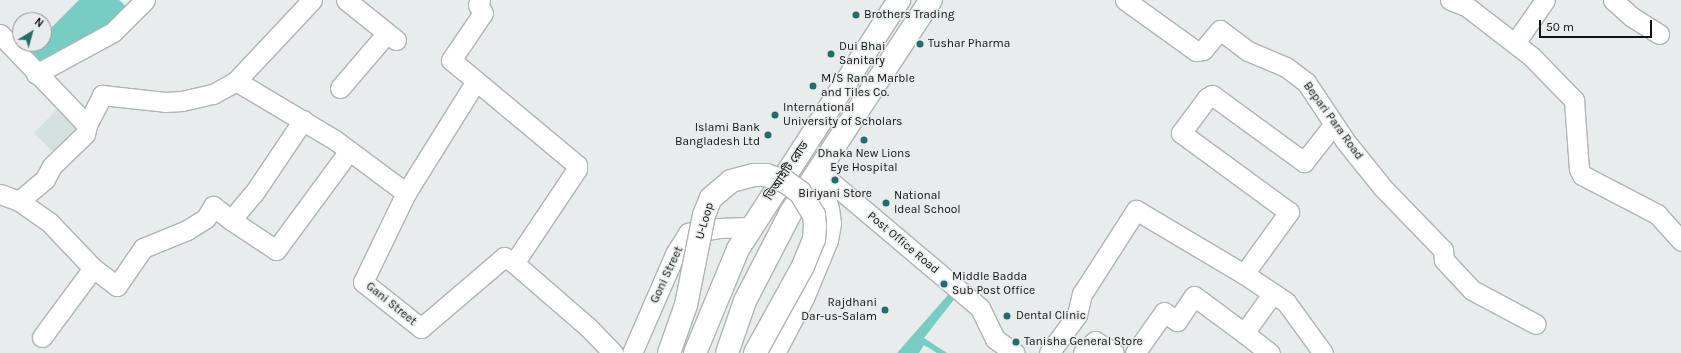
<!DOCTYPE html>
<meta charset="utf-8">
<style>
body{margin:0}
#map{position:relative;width:1681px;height:353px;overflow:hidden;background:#e8ecec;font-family:Karla,"Noto Sans Bengali",sans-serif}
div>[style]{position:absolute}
.built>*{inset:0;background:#d4e1df}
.green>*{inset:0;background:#78cdc3}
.roads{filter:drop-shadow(1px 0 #b0b4b3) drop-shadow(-1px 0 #b0b4b3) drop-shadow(0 1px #b0b4b3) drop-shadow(0 -1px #b0b4b3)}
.minor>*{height:19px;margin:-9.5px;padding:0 9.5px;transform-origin:9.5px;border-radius:9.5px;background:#fff}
.major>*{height:22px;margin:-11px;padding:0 11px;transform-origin:11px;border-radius:11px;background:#fff}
.bridges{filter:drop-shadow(1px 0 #b0b4b3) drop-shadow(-1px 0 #b0b4b3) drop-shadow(0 1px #b0b4b3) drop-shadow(0 -1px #b0b4b3)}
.major-bridge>*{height:22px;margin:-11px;padding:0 11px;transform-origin:11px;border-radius:11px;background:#fff}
.dots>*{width:11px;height:11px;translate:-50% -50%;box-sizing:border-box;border:2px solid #e8ecec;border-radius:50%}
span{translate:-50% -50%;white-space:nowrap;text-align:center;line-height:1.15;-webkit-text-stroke:3px #e8ecec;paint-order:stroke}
.poi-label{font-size:12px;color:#121313}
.left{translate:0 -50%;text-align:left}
.right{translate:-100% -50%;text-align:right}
.street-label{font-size:12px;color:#121313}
.north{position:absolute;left:12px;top:12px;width:40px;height:40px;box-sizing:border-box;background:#e8ecec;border:1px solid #929595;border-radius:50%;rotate:37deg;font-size:11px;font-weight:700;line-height:16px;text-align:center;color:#121313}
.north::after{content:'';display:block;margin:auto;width:14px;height:18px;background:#246d66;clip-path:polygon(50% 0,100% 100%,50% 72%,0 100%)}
.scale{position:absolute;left:1539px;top:20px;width:113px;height:18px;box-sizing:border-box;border:2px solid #121313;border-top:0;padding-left:5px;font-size:12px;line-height:14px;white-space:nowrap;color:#121313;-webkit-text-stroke:3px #e8ecec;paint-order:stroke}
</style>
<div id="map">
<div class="built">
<i style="clip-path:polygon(60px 106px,84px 128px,58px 157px,34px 133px)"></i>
</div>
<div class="green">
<i style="clip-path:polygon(79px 0,119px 0,129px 9px,46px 68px,29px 51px,35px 44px,44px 44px,44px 35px)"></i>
<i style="clip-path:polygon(954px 288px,959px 293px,924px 338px,947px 353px,937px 353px,924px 345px,919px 353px,897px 353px)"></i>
</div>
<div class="roads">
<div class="minor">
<i style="left:346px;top:0;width:64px;rotate:38.7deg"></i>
<i style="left:480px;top:0;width:5px;rotate:112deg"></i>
<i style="left:478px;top:5px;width:9px;rotate:58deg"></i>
<i style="left:483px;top:13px;width:57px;rotate:124.2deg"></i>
<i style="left:451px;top:60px;width:164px;rotate:39.8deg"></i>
<i style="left:577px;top:165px;width:4px;rotate:90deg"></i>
<i style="left:577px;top:169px;width:113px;rotate:123.8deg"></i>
<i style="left:514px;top:263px;width:98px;rotate:40.9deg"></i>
<i style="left:588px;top:327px;width:36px;rotate:46deg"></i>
<i style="left:1125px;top:0;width:87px;rotate:35.7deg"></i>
<i style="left:1196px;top:51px;width:7px;rotate:-8deg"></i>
<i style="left:1203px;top:50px;width:26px;rotate:-50deg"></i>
<i style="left:1220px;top:30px;width:35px;rotate:37deg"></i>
<i style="left:1248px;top:51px;width:41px;rotate:22.8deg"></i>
<i style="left:1286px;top:67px;width:25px;rotate:37deg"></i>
<i style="left:1306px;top:82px;width:72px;rotate:56.3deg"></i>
<i style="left:1346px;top:142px;width:59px;rotate:51.2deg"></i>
<i style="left:1383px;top:188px;width:86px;rotate:45.9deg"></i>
<i style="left:1443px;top:250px;width:10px;rotate:84deg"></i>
<i style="left:1444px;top:260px;width:41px;rotate:47deg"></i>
<i style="left:1472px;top:290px;width:72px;rotate:28deg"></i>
<i style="left:1450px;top:0;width:17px;rotate:21deg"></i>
<i style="left:1466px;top:6px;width:82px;rotate:37.6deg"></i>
<i style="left:1531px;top:56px;width:62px;rotate:45.7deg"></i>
<i style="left:1574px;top:100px;width:69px;rotate:85.9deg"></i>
<i style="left:1579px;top:169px;width:7px;rotate:63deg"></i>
<i style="left:1582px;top:175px;width:85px;rotate:27.5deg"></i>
<i style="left:1657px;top:214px;width:36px;rotate:48deg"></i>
<i style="left:1613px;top:0;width:25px;rotate:42deg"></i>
<i style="left:1632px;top:17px;width:32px;rotate:32deg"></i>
<i style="left:0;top:34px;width:126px;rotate:46.3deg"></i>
<i style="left:87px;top:125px;width:34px;rotate:-63deg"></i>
<i style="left:102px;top:95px;width:63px;rotate:6.3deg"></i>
<i style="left:165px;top:102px;width:17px;rotate:-3deg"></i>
<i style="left:182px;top:101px;width:32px;rotate:-13deg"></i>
<i style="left:213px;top:94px;width:26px;rotate:-29deg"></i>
<i style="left:236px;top:81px;width:111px;rotate:-46.8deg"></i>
<i style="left:1515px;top:43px;width:52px;rotate:-55.1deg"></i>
<i style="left:36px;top:74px;width:88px;rotate:-28.6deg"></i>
<i style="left:113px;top:32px;width:45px;rotate:-45deg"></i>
<i style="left:236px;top:81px;width:115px;rotate:30.8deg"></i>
<i style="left:335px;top:140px;width:89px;rotate:36.7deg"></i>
<i style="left:476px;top:81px;width:132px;rotate:122deg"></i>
<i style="left:406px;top:193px;width:99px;rotate:115.8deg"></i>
<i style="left:363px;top:282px;width:74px;rotate:38.4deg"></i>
<i style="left:421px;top:328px;width:109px;rotate:-40.5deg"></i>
<i style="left:504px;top:257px;width:12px;rotate:31deg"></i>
<i style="left:340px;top:88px;width:72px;rotate:-49.5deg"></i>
<i style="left:818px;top:171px;width:212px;rotate:40.2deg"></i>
<i style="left:980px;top:308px;width:34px;rotate:64deg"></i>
<i style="left:995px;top:339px;width:24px;rotate:35deg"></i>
<i style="left:0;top:194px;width:20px;rotate:20deg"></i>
<i style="left:19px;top:201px;width:34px;rotate:-40deg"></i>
<i style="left:45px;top:179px;width:15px;rotate:-62deg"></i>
<i style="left:52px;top:166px;width:46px;rotate:-44.1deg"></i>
<i style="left:85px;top:134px;width:9px;rotate:-77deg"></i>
<i style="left:19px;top:201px;width:38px;rotate:35deg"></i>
<i style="left:50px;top:223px;width:62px;rotate:46.3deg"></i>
<i style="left:93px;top:268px;width:30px;rotate:37deg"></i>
<i style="left:117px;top:286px;width:46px;rotate:-55.6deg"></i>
<i style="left:143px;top:248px;width:48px;rotate:-22.2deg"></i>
<i style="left:187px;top:230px;width:22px;rotate:-32deg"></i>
<i style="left:206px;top:218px;width:14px;rotate:-60deg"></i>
<i style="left:213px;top:206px;width:23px;rotate:38deg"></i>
<i style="left:231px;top:220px;width:35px;rotate:-50deg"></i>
<i style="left:254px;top:193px;width:88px;rotate:-56.1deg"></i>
<i style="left:231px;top:220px;width:54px;rotate:33.7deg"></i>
<i style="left:276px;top:250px;width:123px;rotate:-53.6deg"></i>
<i style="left:1244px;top:333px;width:33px;rotate:38deg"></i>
<i style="left:42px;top:337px;width:86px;rotate:-53.5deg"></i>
<i style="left:632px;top:353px;width:108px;rotate:-66.5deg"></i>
<i style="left:675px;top:254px;width:25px;rotate:-58deg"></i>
<i style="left:688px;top:233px;width:30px;rotate:-9deg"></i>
<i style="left:718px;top:228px;width:32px;rotate:-2deg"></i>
<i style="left:775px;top:353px;width:62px;rotate:-62.2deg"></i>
<i style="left:804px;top:298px;width:63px;rotate:-67.5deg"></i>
<i style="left:828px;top:240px;width:17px;rotate:-80deg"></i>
<i style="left:831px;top:223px;width:14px;rotate:-98deg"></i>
<i style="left:829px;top:209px;width:15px;rotate:-106deg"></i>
<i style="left:825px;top:195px;width:20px;rotate:-127deg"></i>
<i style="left:1049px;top:353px;width:47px;rotate:-53.6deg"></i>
<i style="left:1077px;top:315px;width:22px;rotate:-77deg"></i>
<i style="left:1082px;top:294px;width:100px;rotate:-57.3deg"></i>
<i style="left:1136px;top:210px;width:126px;rotate:30.7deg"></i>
<i style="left:1083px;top:353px;width:17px;rotate:-45deg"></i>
<i style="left:1095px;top:341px;width:22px;rotate:32deg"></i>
<i style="left:1135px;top:353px;width:50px;rotate:-54.7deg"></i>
<i style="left:1164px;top:312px;width:16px;rotate:35deg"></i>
<i style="left:1177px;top:321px;width:30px;rotate:-56deg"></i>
<i style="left:1194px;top:296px;width:62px;rotate:36.5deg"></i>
<i style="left:1244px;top:333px;width:49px;rotate:-54.1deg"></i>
<i style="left:1323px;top:353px;width:63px;rotate:-126deg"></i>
<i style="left:1286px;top:302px;width:50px;rotate:-146.3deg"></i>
<i style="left:1244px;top:274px;width:77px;rotate:-54deg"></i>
<i style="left:1289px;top:212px;width:134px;rotate:-143.8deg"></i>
<i style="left:1181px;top:133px;width:44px;rotate:-53.4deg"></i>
<i style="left:1207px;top:98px;width:6px;rotate:-31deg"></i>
<i style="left:1212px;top:95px;width:114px;rotate:36.1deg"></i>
<i style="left:1304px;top:162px;width:47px;rotate:-51.9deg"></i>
</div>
<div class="major">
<i style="left:695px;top:353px;width:113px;rotate:-67.5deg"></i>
<i style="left:738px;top:249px;width:297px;rotate:-57.1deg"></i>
<i style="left:727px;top:353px;width:55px;rotate:-70.9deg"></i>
<i style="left:745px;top:301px;width:100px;rotate:-62.7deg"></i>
<i style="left:791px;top:212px;width:254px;rotate:-56.6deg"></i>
</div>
</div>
<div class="bridges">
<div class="major-bridge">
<i style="left:669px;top:353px;width:51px;rotate:-70.5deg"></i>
<i style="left:686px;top:305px;width:92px;rotate:-78.7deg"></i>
<i style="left:704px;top:215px;width:18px;rotate:-68deg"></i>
<i style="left:711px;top:198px;width:26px;rotate:-40deg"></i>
<i style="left:731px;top:181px;width:23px;rotate:-15deg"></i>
<i style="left:753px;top:175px;width:13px"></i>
<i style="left:766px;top:175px;width:21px;rotate:19deg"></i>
<i style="left:786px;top:182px;width:17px;rotate:36deg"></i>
<i style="left:800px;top:192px;width:27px;rotate:59deg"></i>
<i style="left:814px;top:215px;width:11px;rotate:85deg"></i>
<i style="left:815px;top:226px;width:13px;rotate:94deg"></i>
<i style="left:814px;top:239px;width:31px;rotate:112deg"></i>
<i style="left:802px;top:268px;width:97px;rotate:118.9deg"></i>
</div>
</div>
<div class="dots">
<i style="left:856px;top:15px;background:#246d66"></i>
<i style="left:920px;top:44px;background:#246d66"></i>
<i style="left:831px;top:54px;background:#246d66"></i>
<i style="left:813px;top:86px;background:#246d66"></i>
<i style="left:775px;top:115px;background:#246d66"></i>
<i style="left:768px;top:135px;background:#246d66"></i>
<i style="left:864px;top:140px;background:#246d66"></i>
<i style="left:835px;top:180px;background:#246d66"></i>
<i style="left:886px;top:203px;background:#246d66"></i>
<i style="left:944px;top:284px;background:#246d66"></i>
<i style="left:885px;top:310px;background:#246d66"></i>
<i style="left:1007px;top:316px;background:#246d66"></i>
<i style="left:1016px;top:342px;background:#246d66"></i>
</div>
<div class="poi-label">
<span class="left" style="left:864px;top:15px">Brothers Trading</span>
<span class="left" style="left:928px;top:44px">Tushar Pharma</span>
<span class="left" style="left:839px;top:54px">Dui Bhai<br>Sanitary</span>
<span class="left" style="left:821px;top:86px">M/S Rana Marble<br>and Tiles Co.</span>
<span class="left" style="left:783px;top:115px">International<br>University of Scholars</span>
<span class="right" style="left:760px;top:135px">Islami Bank<br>Bangladesh Ltd</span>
<span style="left:864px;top:161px">Dhaka New Lions<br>Eye Hospital</span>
<span style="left:835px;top:194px">Biriyani Store</span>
<span class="left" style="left:894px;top:203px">National<br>Ideal School</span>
<span class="left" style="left:952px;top:284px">Middle Badda<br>Sub Post Office</span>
<span class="right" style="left:877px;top:310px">Rajdhani<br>Dar-us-Salam</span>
<span class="left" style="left:1016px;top:316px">Dental Clinic</span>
<span class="left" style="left:1024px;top:342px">Tanisha General Store</span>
</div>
<div class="street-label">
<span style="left:1333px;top:121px;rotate:54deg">Bepari Para Road</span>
<span style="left:787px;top:171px;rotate:-56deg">ডিআইটি রোড</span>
<span style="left:705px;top:221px;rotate:-74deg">U-Loop</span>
<span style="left:903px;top:243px;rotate:40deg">Post Office Road</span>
<span style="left:667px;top:275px;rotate:-65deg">Goni Street</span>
<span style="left:391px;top:304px;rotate:39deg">Gani Street</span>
</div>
<div class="north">N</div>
<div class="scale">50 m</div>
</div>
